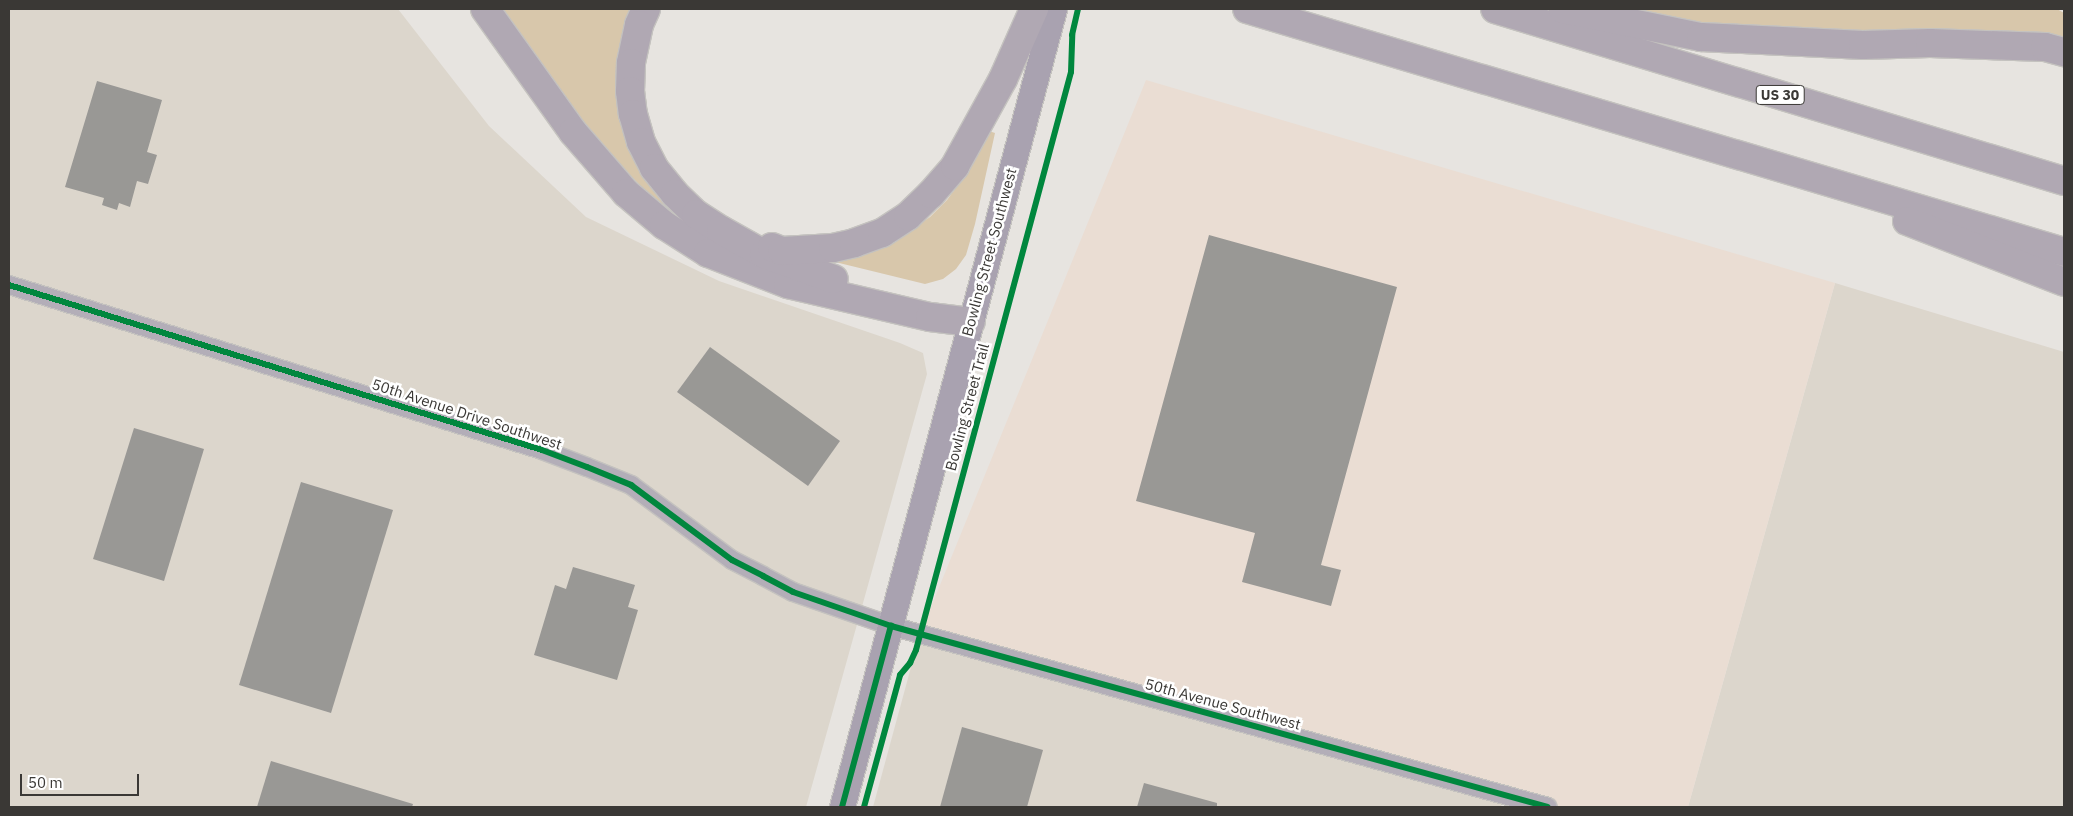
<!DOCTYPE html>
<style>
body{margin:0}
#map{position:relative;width:2073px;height:816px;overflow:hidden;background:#e7e4e0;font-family:"IBM Plex Sans",sans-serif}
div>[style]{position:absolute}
.built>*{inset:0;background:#dcd6cc}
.education>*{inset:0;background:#eaddd3}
.green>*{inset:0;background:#d8c7ab}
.building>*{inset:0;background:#999895}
.roads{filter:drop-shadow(1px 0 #c4c2bf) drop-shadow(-1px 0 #c4c2bf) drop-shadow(0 1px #c4c2bf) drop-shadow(0 -1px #c4c2bf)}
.street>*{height:18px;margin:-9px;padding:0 9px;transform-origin:9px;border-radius:9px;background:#b3aeb8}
.secondary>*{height:25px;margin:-12.5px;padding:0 12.5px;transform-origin:12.5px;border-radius:12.5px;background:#a9a2b0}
.highway>*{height:28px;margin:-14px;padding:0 14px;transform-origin:14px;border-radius:14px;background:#b0a8b3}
.cycleway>*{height:6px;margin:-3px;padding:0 3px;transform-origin:3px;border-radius:3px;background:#00873e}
span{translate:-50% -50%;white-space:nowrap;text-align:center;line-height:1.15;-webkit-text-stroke:5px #fff;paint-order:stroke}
.shield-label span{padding:1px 4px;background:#fff;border:1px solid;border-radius:4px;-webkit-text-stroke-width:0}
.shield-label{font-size:14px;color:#3a3835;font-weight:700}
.street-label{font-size:15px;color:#3a3835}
.frame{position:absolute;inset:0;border:10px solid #3a3835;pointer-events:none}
.scale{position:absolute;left:20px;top:774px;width:119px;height:22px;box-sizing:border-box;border:2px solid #3a3835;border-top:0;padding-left:6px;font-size:15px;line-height:18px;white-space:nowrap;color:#3a3835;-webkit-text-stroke:4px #fff;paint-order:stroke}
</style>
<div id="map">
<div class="built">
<i style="clip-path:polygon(9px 9px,398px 9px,489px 126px,586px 217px,719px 281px,900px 343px,923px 353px,927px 374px,806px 807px,9px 807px)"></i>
<i style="clip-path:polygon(1835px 283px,2064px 352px,2064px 807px,1688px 807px)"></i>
<i style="clip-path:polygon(920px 634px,1504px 795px,1501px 807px,873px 807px)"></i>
</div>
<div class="education">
<i style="clip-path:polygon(1146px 80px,1835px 283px,1688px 807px,1548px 807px,920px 634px)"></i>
</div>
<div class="green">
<i style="clip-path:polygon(501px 9px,631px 9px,622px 33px,619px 98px,684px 221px,643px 189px,592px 133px,548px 77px)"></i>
<i style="clip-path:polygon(1604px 9px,2057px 9px,2064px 13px,2064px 41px,1926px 32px,1742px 29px)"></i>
<i style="clip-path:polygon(989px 131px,995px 133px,975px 224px,966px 255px,956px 269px,943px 279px,925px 284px,831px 261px,889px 244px,930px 217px,947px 200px,969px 170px)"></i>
</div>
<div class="building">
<i style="clip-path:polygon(97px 81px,162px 100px,147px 152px,157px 155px,148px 184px,137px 181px,130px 207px,119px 203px,117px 210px,102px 205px,104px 198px,65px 187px)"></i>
<i style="clip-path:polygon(1209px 235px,1397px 287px,1321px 565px,1341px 570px,1331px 606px,1242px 582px,1255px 533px,1136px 501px)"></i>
<i style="clip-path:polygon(710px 347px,840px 441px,808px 486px,677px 392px)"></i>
<i style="clip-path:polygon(134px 428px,204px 449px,164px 581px,93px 559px)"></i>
<i style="clip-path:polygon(301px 482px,393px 510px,331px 713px,239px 685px)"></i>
<i style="clip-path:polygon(573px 567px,635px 585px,628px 607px,638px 610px,617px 680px,534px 655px,555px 585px,566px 589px)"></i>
<i style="clip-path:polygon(962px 727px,1043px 750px,1027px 807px,940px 807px)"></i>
<i style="clip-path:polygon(271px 761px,413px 804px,412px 807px,257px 807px)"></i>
<i style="clip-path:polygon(1144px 783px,1217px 803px,1217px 807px,1137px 807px)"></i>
</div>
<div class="roads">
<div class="street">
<i style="left:9px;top:285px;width:558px;rotate:17.2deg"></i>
<i style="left:542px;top:450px;width:48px;rotate:20.7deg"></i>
<i style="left:587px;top:467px;width:48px;rotate:22.2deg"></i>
<i style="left:631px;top:485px;width:126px;rotate:36.6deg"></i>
<i style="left:732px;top:560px;width:35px;rotate:27deg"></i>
<i style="left:763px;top:576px;width:34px;rotate:28deg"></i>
<i style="left:793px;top:592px;width:104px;rotate:19.1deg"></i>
<i style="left:891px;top:626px;width:681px;rotate:15.4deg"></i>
</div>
<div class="secondary">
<i style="left:842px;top:807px;width:826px;rotate:-75.12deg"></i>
</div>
<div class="highway">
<i style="left:485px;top:9px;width:151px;rotate:54.4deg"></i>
<i style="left:573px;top:132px;width:81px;rotate:49deg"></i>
<i style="left:626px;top:193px;width:50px;rotate:40.1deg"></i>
<i style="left:664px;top:225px;width:52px;rotate:32.5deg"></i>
<i style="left:708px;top:253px;width:86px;rotate:21.2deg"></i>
<i style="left:788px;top:284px;width:146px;rotate:13.1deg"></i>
<i style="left:930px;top:317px;width:41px;rotate:7deg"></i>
<i style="left:646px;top:9px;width:17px;rotate:114deg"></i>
<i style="left:639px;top:25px;width:39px;rotate:102deg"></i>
<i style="left:631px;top:63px;width:28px;rotate:92deg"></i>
<i style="left:630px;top:91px;width:23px;rotate:83deg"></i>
<i style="left:633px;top:114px;width:29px;rotate:74deg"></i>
<i style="left:641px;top:142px;width:29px;rotate:63deg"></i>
<i style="left:654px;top:168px;width:33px;rotate:51deg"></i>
<i style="left:675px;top:194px;width:29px;rotate:44deg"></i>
<i style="left:696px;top:214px;width:30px;rotate:33deg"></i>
<i style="left:721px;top:230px;width:49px;rotate:29.2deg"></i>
<i style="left:764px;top:254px;width:74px;rotate:19.7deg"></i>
<i style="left:1247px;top:9px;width:852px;rotate:16.56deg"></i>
<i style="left:1495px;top:9px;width:594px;rotate:16.82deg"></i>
<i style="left:1563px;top:9px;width:141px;rotate:11.5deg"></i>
<i style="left:1701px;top:37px;width:162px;rotate:2.8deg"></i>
<i style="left:1863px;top:45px;width:67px;rotate:-1.7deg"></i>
<i style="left:1930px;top:43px;width:115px;rotate:2deg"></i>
<i style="left:2045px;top:47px;width:20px;rotate:15deg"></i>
<i style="left:1907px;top:221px;width:168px;rotate:21.2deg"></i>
<i style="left:772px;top:247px;width:11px;rotate:22deg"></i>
<i style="left:782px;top:251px;width:51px;rotate:-3.4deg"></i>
<i style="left:833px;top:248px;width:22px;rotate:-13deg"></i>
<i style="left:854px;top:243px;width:30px;rotate:-20deg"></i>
<i style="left:882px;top:233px;width:31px;rotate:-33deg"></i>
<i style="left:908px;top:216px;width:32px;rotate:-44deg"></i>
<i style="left:931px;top:194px;width:37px;rotate:-49deg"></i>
<i style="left:955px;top:166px;width:99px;rotate:-61.1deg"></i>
<i style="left:1003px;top:79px;width:77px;rotate:-66.1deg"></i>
</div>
</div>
<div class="cycleway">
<i style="left:9px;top:285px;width:558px;rotate:17.2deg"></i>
<i style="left:542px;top:450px;width:48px;rotate:20.7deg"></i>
<i style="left:587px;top:467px;width:48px;rotate:22.2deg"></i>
<i style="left:631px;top:485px;width:126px;rotate:36.6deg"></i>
<i style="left:732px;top:560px;width:35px;rotate:27deg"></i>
<i style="left:763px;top:576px;width:34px;rotate:28deg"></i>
<i style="left:793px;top:592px;width:104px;rotate:19.1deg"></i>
<i style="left:891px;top:626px;width:681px;rotate:15.4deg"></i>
<i style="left:842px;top:807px;width:188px;rotate:-74.9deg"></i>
<i style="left:864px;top:807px;width:137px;rotate:-74.7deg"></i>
<i style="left:900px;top:675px;width:16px;rotate:-50deg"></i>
<i style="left:910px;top:663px;width:14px;rotate:-65deg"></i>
<i style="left:916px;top:650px;width:598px;rotate:-74.99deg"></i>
<i style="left:1071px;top:72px;width:37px;rotate:-88deg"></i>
<i style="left:1072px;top:35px;width:27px;rotate:-77deg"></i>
</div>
<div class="shield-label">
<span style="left:1780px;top:95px">US 30</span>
</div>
<div class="street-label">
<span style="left:989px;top:252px;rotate:-75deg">Bowling Street Southwest</span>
<span style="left:967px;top:407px;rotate:-75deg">Bowling Street Trail</span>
<span style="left:467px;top:414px;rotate:18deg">50th Avenue Drive Southwest</span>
<span style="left:1223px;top:704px;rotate:15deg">50th Avenue Southwest</span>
</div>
<div class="frame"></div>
<div class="scale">50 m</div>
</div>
